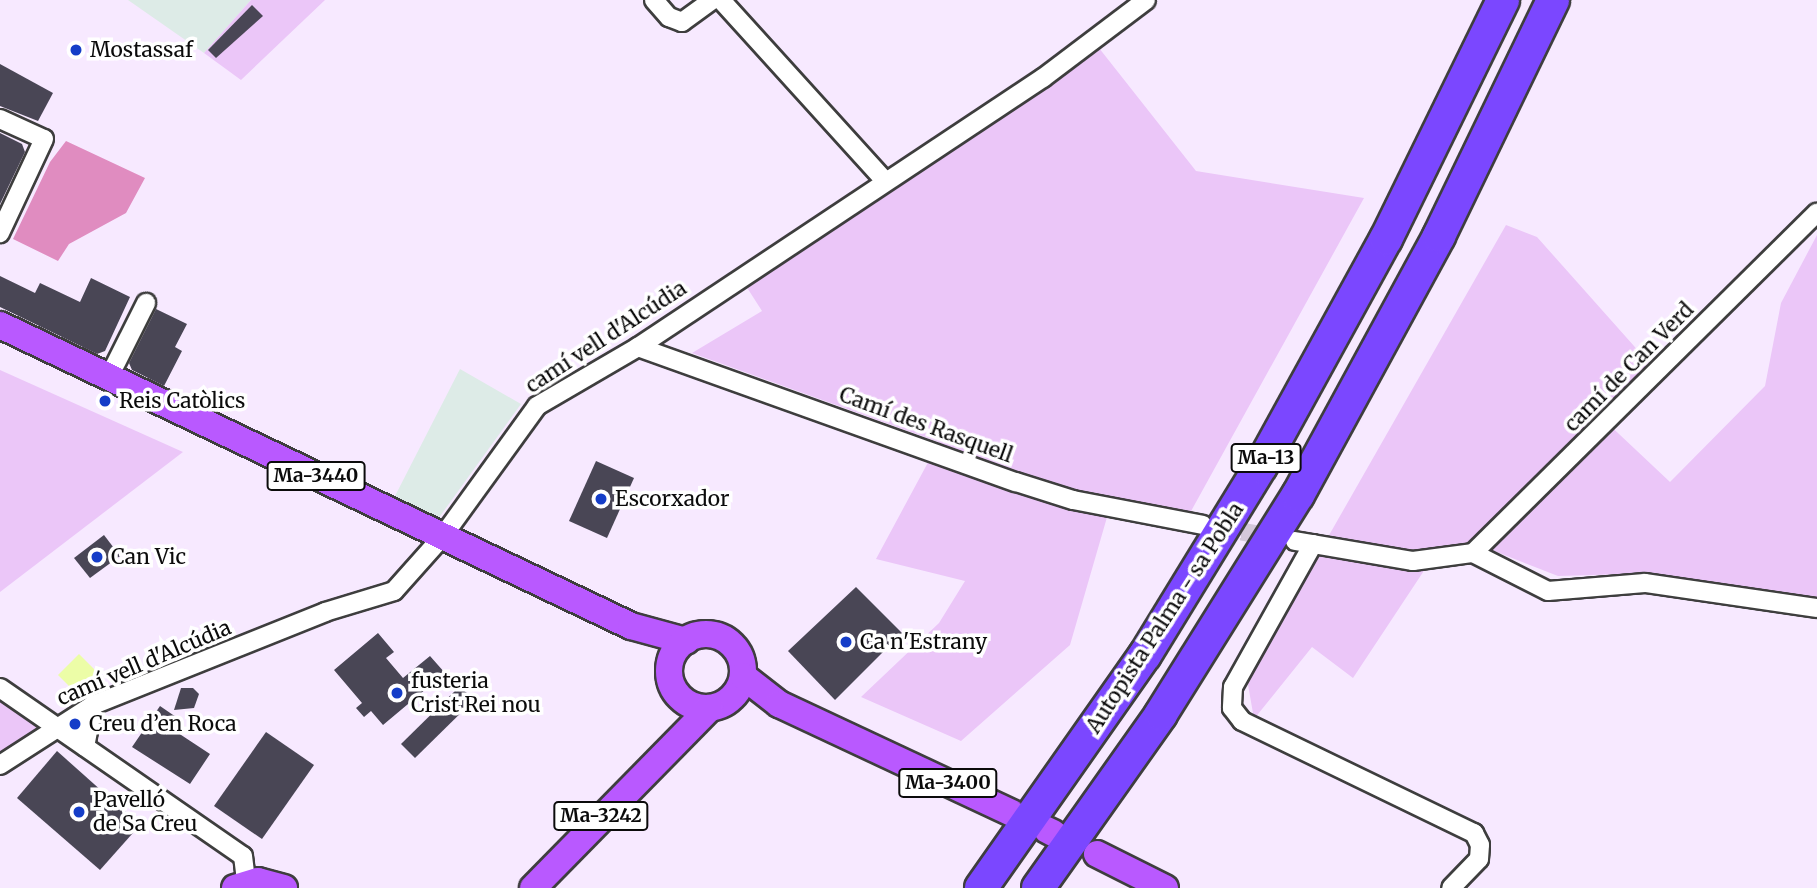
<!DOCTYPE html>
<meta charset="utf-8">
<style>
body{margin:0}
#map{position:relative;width:1817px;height:888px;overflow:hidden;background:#f7e9ff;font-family:Merriweather,serif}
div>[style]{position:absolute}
.industrial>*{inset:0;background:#ddebe7}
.farmland>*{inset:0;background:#ebc6f8}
.forest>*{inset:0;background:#e08cc0}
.water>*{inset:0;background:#ecfda7}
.building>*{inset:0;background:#494655}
.street-tunnel>*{height:18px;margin-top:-9px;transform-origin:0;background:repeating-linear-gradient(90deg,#d4c8da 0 18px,transparent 0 27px)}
.roads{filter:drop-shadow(2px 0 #3e3e3e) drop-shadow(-2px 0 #3e3e3e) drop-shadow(0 2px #3e3e3e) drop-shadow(0 -2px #3e3e3e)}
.street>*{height:18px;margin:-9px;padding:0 9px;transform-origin:9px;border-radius:9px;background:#fff}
.primary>*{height:26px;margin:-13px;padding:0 13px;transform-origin:13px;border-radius:13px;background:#b959ff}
.primary>.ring{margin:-13px;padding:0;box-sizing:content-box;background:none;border:26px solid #b959ff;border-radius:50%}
.highway>*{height:32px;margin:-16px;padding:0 16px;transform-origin:16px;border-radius:16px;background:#7b47ff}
.dots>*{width:19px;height:19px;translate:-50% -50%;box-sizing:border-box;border:4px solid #fff;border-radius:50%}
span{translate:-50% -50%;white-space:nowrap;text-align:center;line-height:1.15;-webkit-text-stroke:7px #fff;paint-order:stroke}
.shield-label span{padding:2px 5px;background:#fff;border:2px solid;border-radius:5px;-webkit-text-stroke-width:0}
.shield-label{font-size:19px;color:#0b0b0b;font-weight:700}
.poi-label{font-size:21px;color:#0b0b0b}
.left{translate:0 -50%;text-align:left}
.street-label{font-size:21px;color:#0b0b0b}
</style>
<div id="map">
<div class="industrial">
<i style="clip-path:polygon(128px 0,251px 0,204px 53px)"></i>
<i style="clip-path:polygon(460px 369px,521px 404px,438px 519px,394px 498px)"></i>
</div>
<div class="farmland">
<i style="clip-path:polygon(251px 0,325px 0,241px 80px,204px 53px)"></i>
<i style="clip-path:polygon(1099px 48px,1196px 171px,1364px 198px,1190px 513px,1112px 500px,1070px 645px,961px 741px,861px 697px,939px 623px,965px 581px,876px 559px,939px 442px,692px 353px,762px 311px,746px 286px)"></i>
<i style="clip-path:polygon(1506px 225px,1537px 237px,1650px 364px,1602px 418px,1670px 482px,1765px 386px,1781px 303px,1817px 235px,1817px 598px,1626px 574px,1558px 576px,1474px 543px,1437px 551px,1353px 678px,1312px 647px,1254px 719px,1247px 679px)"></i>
<i style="clip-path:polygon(0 370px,183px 452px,0 592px)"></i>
<i style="clip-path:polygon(0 693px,47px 727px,0 760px)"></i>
</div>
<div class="forest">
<i style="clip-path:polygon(66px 141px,145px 178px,126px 213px,69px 244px,58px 261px,13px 239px,50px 162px)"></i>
</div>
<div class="water">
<i style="clip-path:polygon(79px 654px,100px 675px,79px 696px,58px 675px)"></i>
</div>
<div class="building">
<i style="clip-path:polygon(252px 5px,263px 16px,216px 58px,208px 50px)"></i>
<i style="clip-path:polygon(0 64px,53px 93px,38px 121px,0 106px)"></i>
<i style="clip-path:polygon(0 133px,22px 144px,25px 152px,0 204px)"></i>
<i style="clip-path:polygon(0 276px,35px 293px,40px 283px,80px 302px,91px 278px,130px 297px,105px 351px,97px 354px,0 307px)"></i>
<i style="clip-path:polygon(156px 309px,187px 324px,175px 347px,182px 351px,164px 386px,132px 370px,129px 363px)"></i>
<i style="clip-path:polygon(596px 461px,634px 478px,607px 538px,569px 521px)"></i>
<i style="clip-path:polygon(104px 535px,120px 556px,90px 578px,74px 558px)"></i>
<i style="clip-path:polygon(856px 587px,902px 633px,835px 700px,788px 651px)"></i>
<i style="clip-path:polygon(378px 633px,394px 652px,386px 658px,403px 678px,430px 656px,445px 673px,383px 725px,371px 711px,364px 717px,356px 708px,362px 703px,334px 670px)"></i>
<i style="clip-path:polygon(459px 687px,475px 699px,415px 758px,401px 744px)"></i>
<i style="clip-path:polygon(181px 688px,193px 688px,199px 694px,194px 708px,174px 710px)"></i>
<i style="clip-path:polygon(160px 706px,176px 717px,169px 727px,210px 754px,190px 784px,132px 747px)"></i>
<i style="clip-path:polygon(266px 732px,314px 765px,262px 839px,214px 806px)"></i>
<i style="clip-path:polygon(57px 751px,140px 825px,100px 870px,17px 798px)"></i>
</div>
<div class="street-tunnel">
<i style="left:1215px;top:527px;width:64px;rotate:9.9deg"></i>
</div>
<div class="roads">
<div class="street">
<i style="left:654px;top:0;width:23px;rotate:49deg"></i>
<i style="left:669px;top:17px;width:14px;rotate:21deg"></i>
<i style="left:682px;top:22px;width:37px;rotate:-36deg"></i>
<i style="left:721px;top:0;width:244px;rotate:47.8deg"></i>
<i style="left:0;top:119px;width:48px;rotate:24.4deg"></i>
<i style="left:44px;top:139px;width:104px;rotate:115.1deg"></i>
<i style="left:638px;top:347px;width:401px;rotate:19.7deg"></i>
<i style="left:1016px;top:482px;width:60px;rotate:17.5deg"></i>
<i style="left:1073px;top:500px;width:132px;rotate:10.9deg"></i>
<i style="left:109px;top:377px;width:83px;rotate:-63.4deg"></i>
<i style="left:1295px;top:541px;width:120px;rotate:9.6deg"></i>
<i style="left:1413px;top:561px;width:61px;rotate:-7.6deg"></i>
<i style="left:1473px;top:553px;width:84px;rotate:26.9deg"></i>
<i style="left:1548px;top:591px;width:97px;rotate:-4.7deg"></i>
<i style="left:1645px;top:583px;width:174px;rotate:8.3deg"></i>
<i style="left:1313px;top:544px;width:164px;rotate:119.2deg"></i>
<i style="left:1233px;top:687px;width:21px;rotate:93deg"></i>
<i style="left:1232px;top:708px;width:16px;rotate:52deg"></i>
<i style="left:1242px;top:721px;width:258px;rotate:25.8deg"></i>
<i style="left:1474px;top:833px;width:13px;rotate:63deg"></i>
<i style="left:1480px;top:845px;width:14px;rotate:94deg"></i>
<i style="left:1479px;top:859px;width:40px;rotate:134deg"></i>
<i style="left:1473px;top:553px;width:484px;rotate:-44.7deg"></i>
<i style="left:0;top:688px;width:295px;rotate:34.7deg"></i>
<i style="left:243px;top:856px;width:26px;rotate:83deg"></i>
<i style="left:85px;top:747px;width:43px;rotate:-79.2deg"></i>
<i style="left:0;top:765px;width:111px;rotate:-32.8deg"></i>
<i style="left:93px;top:705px;width:250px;rotate:-21.8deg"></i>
<i style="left:325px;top:612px;width:72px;rotate:-16.9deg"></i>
<i style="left:394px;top:591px;width:74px;rotate:-48.3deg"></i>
<i style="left:443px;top:536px;width:160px;rotate:-54.1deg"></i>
<i style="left:537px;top:406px;width:117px;rotate:-30.3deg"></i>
<i style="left:638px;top:347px;width:486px;rotate:-33.6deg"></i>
<i style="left:1043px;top:78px;width:129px;rotate:-37.1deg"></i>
</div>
<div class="primary">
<i style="left:0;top:325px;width:699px;rotate:25.5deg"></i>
<i style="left:631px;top:626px;width:57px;rotate:15.3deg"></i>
<i class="ring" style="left:669px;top:634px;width:48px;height:48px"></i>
<i style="left:743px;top:676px;width:46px;rotate:37.9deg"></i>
<i style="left:779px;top:704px;width:257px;rotate:25.1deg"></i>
<i style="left:1047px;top:830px;width:7px;rotate:27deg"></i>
<i style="left:1097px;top:854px;width:76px;rotate:26.6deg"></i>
<i style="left:235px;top:888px;width:24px;rotate:-17deg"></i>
<i style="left:258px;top:881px;width:27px;rotate:15deg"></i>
<i style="left:533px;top:888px;width:252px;rotate:-45.5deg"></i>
</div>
<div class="highway">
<i style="left:981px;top:888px;width:285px;rotate:-54.9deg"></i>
<i style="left:1145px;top:655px;width:222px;rotate:-58.5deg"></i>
<i style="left:1261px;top:466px;width:259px;rotate:-61.2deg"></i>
<i style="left:1386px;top:239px;width:266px;rotate:-63.9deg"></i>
<i style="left:1038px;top:888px;width:213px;rotate:-54.7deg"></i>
<i style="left:1161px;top:714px;width:258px;rotate:-58deg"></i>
<i style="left:1298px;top:495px;width:295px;rotate:-61.4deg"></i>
<i style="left:1439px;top:236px;width:262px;rotate:-64.2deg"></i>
</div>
</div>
<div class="dots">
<i style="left:76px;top:50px;background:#153dc8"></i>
<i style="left:105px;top:401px;background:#153dc8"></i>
<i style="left:601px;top:499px;background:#153dc8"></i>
<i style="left:97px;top:557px;background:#153dc8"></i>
<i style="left:846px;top:642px;background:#153dc8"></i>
<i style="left:397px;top:693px;background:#153dc8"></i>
<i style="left:75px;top:724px;background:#153dc8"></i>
<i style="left:79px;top:812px;background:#153dc8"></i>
</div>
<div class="shield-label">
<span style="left:1266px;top:458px">Ma-13</span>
<span style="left:316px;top:476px">Ma-3440</span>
<span style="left:948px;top:783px">Ma-3400</span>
<span style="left:601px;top:816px">Ma-3242</span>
</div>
<div class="poi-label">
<span class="left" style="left:90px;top:50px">Mostassaf</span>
<span class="left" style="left:119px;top:401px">Reis Catòlics</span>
<span class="left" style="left:615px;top:499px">Escorxador</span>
<span class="left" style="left:111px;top:557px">Can Vic</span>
<span class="left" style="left:860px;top:642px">Ca n'Estrany</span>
<span class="left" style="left:411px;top:693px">fusteria<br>Crist Rei nou</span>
<span class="left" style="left:89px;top:724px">Creu d’en Roca</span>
<span class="left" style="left:93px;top:812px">Pavelló<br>de Sa Creu</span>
</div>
<div class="street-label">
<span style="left:606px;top:337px;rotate:-33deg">camí vell d'Alcúdia</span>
<span style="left:1629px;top:367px;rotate:-45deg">camí de Can Verd</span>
<span style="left:926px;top:425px;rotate:20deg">Camí des Rasquell</span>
<span style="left:1165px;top:618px;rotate:-57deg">Autopista Palma - sa Pobla</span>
<span style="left:144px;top:663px;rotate:-23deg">camí vell d'Alcúdia</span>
</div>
</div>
